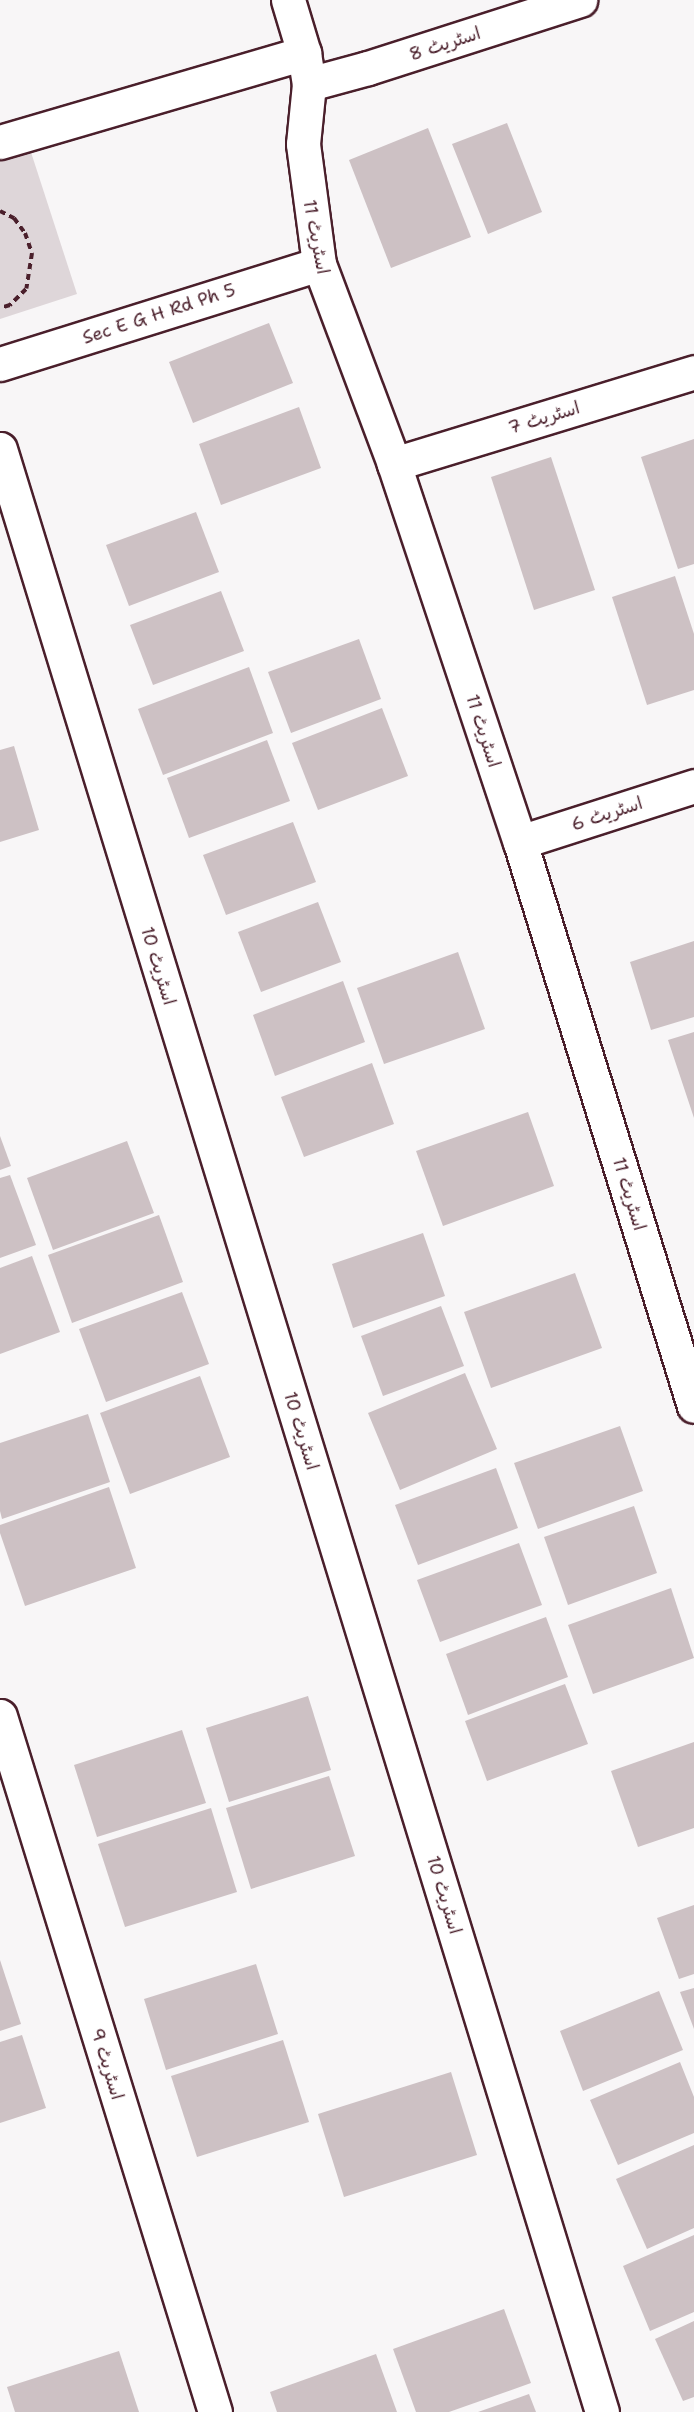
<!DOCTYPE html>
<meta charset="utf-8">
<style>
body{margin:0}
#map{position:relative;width:694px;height:2412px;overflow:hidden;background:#f8f6f7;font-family:"Shantell Sans","Playpen Sans Arabic",sans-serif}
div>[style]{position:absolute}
.green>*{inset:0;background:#ded6d9}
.building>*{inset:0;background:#cdc1c4}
.path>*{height:4px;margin-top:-2px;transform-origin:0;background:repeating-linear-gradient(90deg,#4a1f2b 0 6px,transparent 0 10.5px)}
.roads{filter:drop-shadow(2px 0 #4a1f2b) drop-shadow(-2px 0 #4a1f2b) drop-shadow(0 2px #4a1f2b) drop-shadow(0 -2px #4a1f2b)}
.minor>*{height:33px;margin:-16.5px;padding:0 16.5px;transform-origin:16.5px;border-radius:16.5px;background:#fff}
span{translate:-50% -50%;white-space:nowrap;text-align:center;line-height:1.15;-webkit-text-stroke:4.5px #fff;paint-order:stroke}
.street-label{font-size:18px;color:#4a1f2b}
</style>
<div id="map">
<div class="green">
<i style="clip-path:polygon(28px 143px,77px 294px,0 319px,0 152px)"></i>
</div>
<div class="building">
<i style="clip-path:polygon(507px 123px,542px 212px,488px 234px,452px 144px)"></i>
<i style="clip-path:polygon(428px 128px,471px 237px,391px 268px,349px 160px)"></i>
<i style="clip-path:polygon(269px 323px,293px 383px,193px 423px,169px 362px)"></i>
<i style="clip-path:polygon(299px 407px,321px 468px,221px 505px,199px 444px)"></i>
<i style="clip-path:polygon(694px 439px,694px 564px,678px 569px,641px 457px)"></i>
<i style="clip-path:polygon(551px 457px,595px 590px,534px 610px,491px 477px)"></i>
<i style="clip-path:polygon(196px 512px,219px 572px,129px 606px,106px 545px)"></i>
<i style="clip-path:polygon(675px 576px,694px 634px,694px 690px,647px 705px,612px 597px)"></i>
<i style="clip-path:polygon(221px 591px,244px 651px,153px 685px,130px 625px)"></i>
<i style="clip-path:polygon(359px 639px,381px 699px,291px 733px,268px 672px)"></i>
<i style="clip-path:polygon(249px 667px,273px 733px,163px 775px,138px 709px)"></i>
<i style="clip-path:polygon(382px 708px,408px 776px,318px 810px,292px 743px)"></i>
<i style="clip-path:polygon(267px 740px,290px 801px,189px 838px,167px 778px)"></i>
<i style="clip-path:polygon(14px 746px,39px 830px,0 842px,0 750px)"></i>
<i style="clip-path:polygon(293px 822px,316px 882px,226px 915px,203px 855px)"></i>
<i style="clip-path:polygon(318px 902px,341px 962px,261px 992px,238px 932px)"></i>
<i style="clip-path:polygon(694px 941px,694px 1017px,651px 1030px,630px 962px)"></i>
<i style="clip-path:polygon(458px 952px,485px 1029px,384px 1064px,357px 988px)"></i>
<i style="clip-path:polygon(343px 981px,365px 1042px,275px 1076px,253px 1015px)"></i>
<i style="clip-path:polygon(694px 1032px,694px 1118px,668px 1040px)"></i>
<i style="clip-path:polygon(372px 1063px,394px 1124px,304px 1157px,281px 1097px)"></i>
<i style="clip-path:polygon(528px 1112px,554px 1186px,443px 1226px,416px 1151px)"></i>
<i style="clip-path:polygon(0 1136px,11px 1166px,0 1170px)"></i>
<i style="clip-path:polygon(127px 1141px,154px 1213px,53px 1250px,27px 1178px)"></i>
<i style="clip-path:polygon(10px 1175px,36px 1245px,0 1258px,0 1178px)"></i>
<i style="clip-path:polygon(159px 1215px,183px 1282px,72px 1323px,48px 1255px)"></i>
<i style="clip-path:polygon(423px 1233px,445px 1296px,353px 1328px,332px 1264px)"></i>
<i style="clip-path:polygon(32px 1256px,60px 1332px,0 1354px,0 1268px)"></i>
<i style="clip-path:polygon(575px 1273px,602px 1348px,491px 1388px,464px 1312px)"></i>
<i style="clip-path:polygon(182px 1292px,209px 1364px,106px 1402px,79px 1329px)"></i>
<i style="clip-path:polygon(441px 1306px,464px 1366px,383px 1396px,361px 1336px)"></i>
<i style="clip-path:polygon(465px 1373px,497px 1449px,400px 1490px,368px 1413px)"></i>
<i style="clip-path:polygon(200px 1376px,230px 1457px,130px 1494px,100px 1413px)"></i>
<i style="clip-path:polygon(88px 1414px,110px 1482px,2px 1519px,0 1511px,0 1443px)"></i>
<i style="clip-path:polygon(620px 1426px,643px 1491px,538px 1529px,514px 1463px)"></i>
<i style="clip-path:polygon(496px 1468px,518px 1528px,418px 1565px,395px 1505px)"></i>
<i style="clip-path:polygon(109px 1487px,136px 1568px,25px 1606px,0 1533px,0 1525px)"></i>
<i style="clip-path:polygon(634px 1506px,657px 1573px,568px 1605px,544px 1537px)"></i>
<i style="clip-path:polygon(519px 1543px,542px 1605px,440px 1642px,417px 1580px)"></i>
<i style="clip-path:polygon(671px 1588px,694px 1658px,593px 1694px,568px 1625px)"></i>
<i style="clip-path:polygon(546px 1617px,568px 1677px,468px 1715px,446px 1654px)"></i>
<i style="clip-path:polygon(565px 1684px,588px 1744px,487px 1781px,465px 1721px)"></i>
<i style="clip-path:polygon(308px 1696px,331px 1770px,229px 1802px,206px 1728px)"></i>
<i style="clip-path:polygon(182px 1730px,206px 1803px,97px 1837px,74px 1765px)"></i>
<i style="clip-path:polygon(694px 1742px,694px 1828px,638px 1847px,611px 1771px)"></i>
<i style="clip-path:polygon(329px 1776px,355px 1856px,251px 1889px,226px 1808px)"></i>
<i style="clip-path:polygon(211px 1808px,237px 1892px,125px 1927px,98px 1844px)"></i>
<i style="clip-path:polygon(694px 1905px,694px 1974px,679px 1979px,657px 1918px)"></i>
<i style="clip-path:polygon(0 1960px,21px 2024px,0 2031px)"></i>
<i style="clip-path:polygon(256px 1964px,278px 2034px,166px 2070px,144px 1999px)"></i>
<i style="clip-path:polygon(694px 1988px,694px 2029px,680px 1992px)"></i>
<i style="clip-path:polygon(659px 1991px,683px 2050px,583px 2091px,560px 2031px)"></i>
<i style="clip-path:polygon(22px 2035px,46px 2108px,0 2123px,0 2042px)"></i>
<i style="clip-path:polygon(283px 2040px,309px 2122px,197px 2157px,171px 2076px)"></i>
<i style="clip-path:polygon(680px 2062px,694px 2097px,694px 2133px,618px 2165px,590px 2100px)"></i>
<i style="clip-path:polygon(451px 2072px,477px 2155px,344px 2197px,318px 2114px)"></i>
<i style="clip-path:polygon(694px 2145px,694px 2228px,647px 2249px,616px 2179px)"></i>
<i style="clip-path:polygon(694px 2235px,694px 2312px,650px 2331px,623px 2266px)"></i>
<i style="clip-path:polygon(504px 2309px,531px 2383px,449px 2412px,416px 2412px,393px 2349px)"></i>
<i style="clip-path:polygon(694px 2321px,694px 2397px,683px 2401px,655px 2339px)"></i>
<i style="clip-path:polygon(119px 2351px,139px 2412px,15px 2412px,7px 2387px)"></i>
<i style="clip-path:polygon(376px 2354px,397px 2412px,277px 2412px,270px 2392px)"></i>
<i style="clip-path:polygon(529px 2394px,536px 2412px,478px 2412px)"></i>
</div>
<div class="path">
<i style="left:0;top:211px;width:16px;rotate:27deg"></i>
<i style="left:14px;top:218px;width:19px;rotate:54deg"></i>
<i style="left:25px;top:233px;width:21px;rotate:71deg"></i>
<i style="left:32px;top:253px;width:36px;rotate:99deg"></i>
<i style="left:26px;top:289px;width:23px;rotate:135deg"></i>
<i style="left:10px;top:305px;width:10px;rotate:163deg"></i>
</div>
<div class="roads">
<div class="minor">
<i style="left:288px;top:0;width:55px;rotate:73.2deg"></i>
<i style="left:304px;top:53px;width:31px;rotate:81deg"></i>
<i style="left:309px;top:84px;width:60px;rotate:95.7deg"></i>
<i style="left:303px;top:144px;width:121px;rotate:82.4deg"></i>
<i style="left:319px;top:264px;width:214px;rotate:69.4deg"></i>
<i style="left:394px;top:464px;width:398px;rotate:71.6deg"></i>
<i style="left:520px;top:842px;width:590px;rotate:72.85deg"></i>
<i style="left:309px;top:84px;width:61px;rotate:-15.2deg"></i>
<i style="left:368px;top:68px;width:223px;rotate:-17.8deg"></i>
<i style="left:0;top:142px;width:317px;rotate:-16.3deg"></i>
<i style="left:0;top:364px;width:334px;rotate:-17.4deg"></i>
<i style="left:0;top:449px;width:2053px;rotate:72.95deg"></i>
<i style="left:394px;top:464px;width:314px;rotate:-17deg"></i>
<i style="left:520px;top:842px;width:183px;rotate:-17.8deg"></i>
<i style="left:0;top:1716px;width:728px;rotate:72.83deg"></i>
</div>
</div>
<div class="street-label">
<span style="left:445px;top:44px;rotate:-18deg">اسٹریٹ 8</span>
<span style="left:316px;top:237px;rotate:79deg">اسٹریٹ 11</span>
<span style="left:159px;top:314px;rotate:-18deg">Sec E G H Rd Ph 5</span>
<span style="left:544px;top:418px;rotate:-17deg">اسٹریٹ 7</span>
<span style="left:483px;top:731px;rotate:72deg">اسٹریٹ 11</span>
<span style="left:607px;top:814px;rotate:-18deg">اسٹریٹ 6</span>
<span style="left:158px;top:966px;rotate:73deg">اسٹریٹ 10</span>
<span style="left:629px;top:1194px;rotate:73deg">اسٹریٹ 11</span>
<span style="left:301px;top:1431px;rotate:73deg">اسٹریٹ 10</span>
<span style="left:444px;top:1895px;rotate:73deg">اسٹریٹ 10</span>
<span style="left:107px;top:2064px;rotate:73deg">اسٹریٹ 9</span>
</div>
</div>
